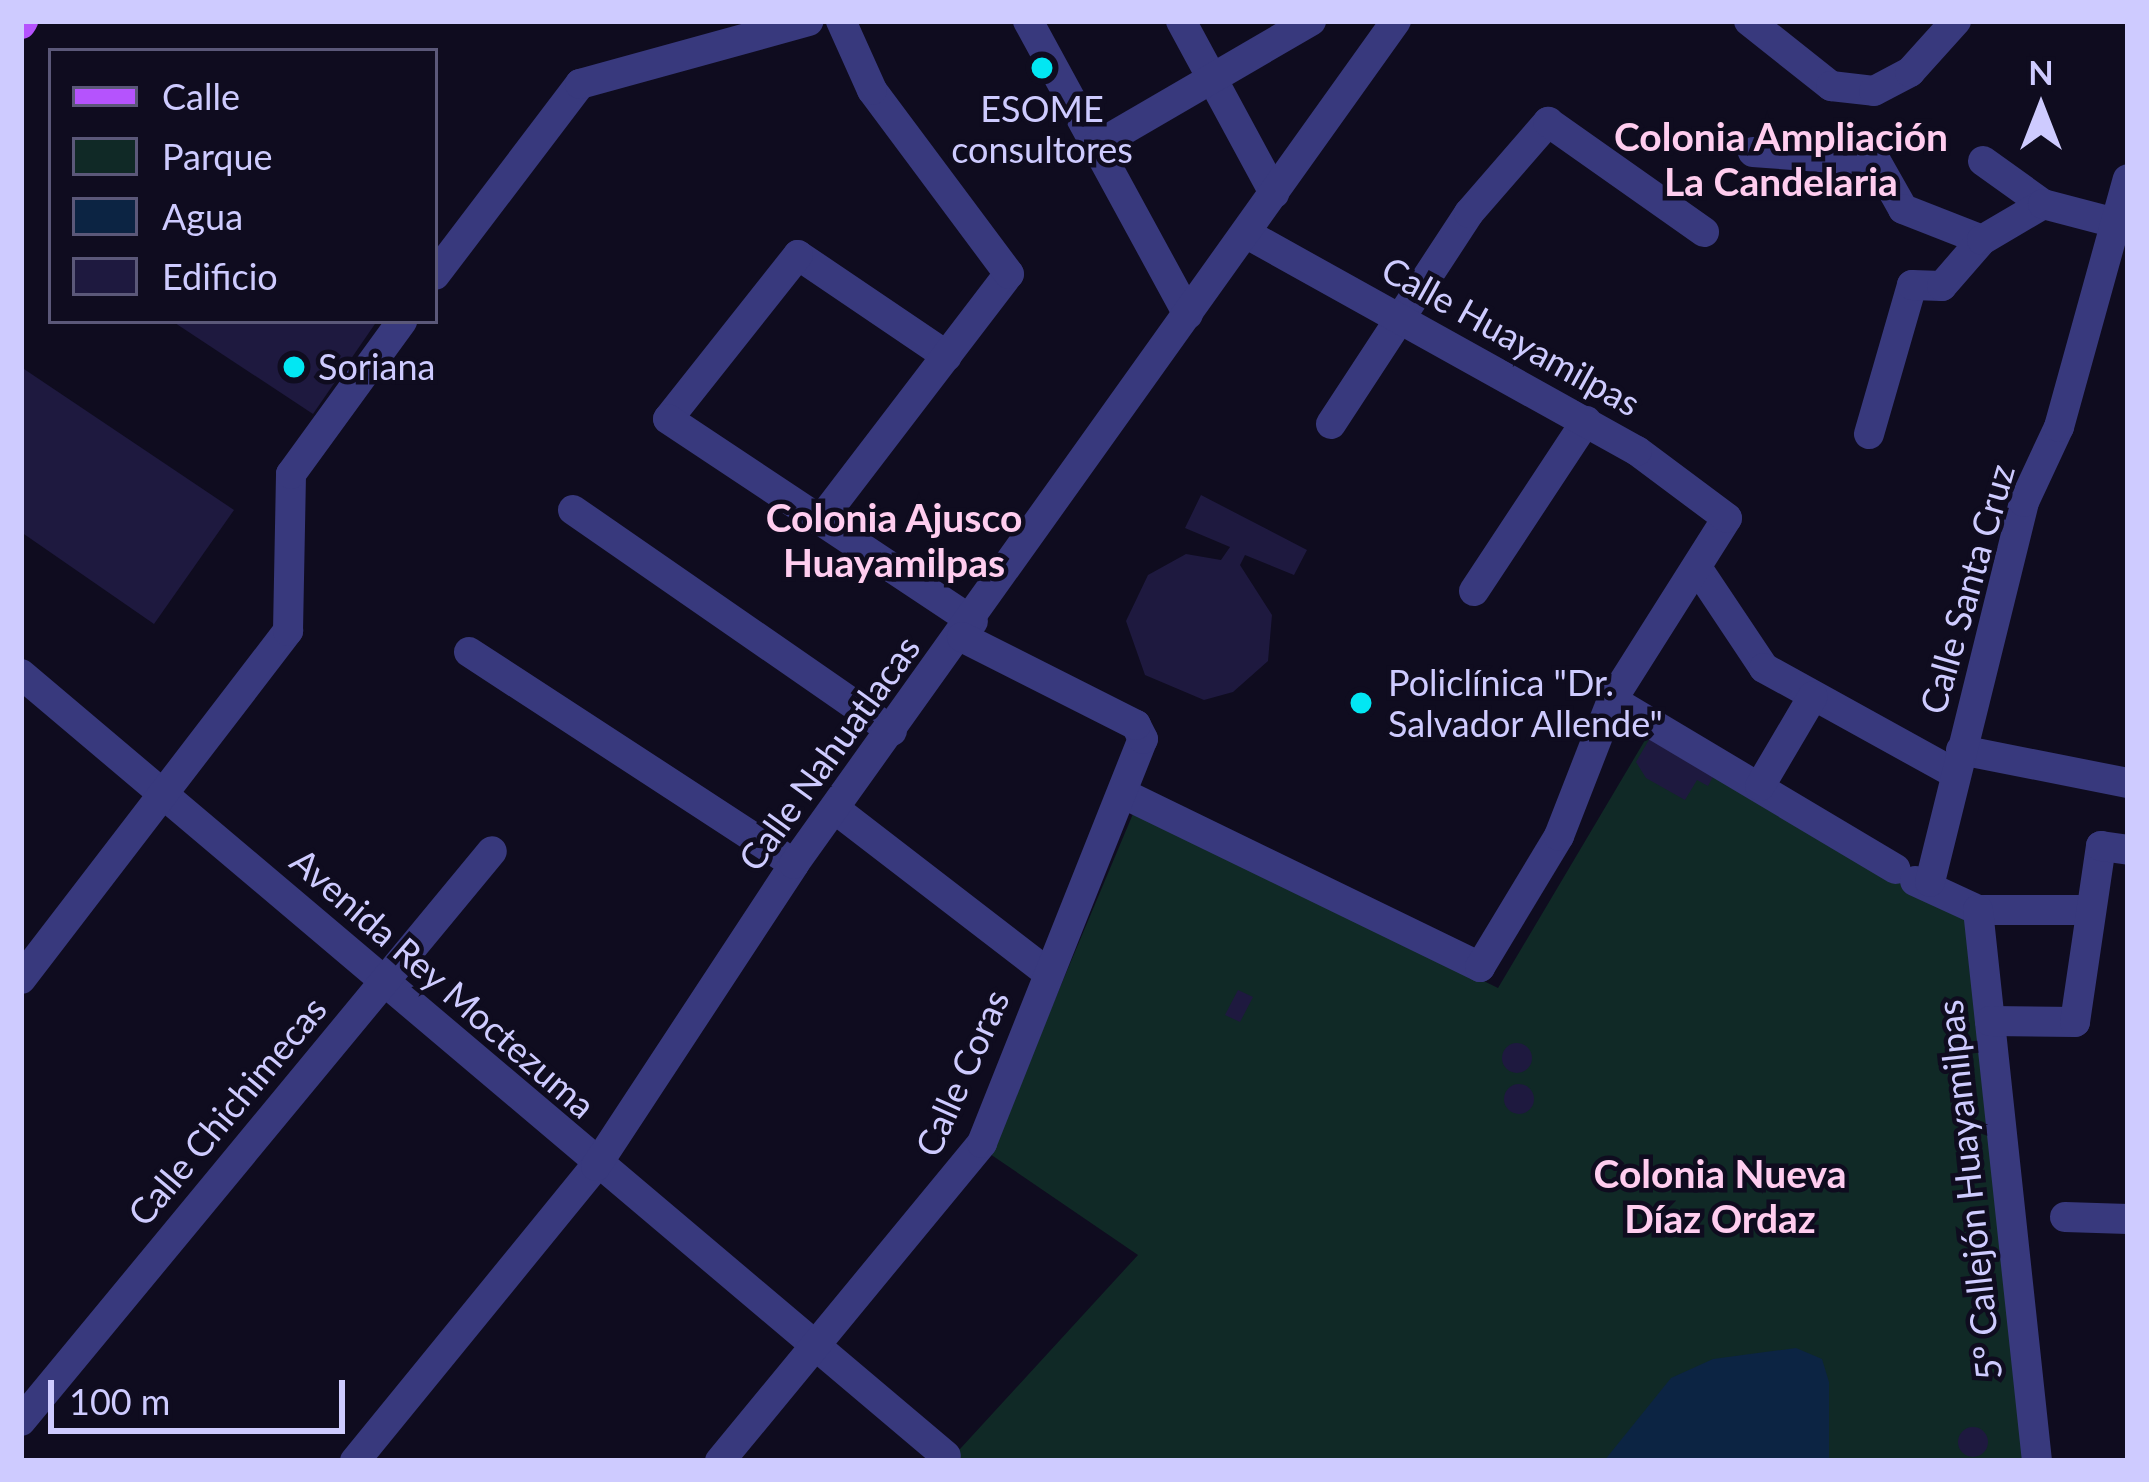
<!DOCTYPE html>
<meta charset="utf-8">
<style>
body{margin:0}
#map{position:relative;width:2149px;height:1482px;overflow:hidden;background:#0f0c1f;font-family:Lato,sans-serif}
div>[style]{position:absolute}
.green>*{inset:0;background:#102926}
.water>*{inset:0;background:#0c2443}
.building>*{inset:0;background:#1e193f}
.round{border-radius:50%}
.minor>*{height:30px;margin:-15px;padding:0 15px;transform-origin:15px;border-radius:15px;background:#38397d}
.major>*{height:30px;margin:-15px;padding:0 15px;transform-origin:15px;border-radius:15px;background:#b553fd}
.dots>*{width:33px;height:33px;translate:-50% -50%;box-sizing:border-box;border:6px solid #0f0c1f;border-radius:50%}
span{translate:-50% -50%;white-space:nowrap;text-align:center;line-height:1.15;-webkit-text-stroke:9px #0f0c1f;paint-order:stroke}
.poi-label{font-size:36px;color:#cecbff}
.left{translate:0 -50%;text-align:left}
.street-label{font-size:36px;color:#cecbff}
.neighbourhood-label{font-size:39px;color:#ffcdef;font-weight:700}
.frame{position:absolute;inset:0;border:24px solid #cecbff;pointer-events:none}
.legend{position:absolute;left:48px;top:48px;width:390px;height:276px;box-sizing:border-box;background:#0f0c1f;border:3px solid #5b5879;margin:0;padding:15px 21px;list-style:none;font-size:36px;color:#cecbff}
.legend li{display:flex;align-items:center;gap:24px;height:60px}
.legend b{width:60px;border:3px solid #5b5879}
.north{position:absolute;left:1981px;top:48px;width:120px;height:120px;-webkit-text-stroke:9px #0f0c1f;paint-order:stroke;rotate:0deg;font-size:33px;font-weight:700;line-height:48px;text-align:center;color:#cecbff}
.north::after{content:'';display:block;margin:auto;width:42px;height:54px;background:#cecbff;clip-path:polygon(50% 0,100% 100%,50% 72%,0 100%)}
.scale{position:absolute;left:48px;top:1380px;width:297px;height:54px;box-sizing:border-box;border:6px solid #cecbff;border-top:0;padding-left:15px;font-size:36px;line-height:42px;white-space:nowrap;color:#cecbff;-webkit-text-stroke:9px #0f0c1f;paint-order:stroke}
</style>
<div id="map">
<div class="green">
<i style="clip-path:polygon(1651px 730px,1969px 912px,2023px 1461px,949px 1461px,1138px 1255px,990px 1154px,1135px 809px,1498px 988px)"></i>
</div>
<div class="water">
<i style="clip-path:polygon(1796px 1348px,1822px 1359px,1829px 1382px,1829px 1461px,1604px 1461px,1671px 1378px,1713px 1359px)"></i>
</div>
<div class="building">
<i style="clip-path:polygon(172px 321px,377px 321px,313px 414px)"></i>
<i style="clip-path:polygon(21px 367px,234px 510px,154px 624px,21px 532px)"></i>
<i style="clip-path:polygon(1201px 495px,1307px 550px,1294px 575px,1245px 555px,1240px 565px,1272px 615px,1268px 661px,1233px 692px,1204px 700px,1145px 675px,1126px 621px,1148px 575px,1186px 554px,1221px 560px,1230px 547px,1185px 528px)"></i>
<i style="clip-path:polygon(1653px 733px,1717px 769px,1708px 786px,1697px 780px,1685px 800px,1646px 778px,1636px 762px)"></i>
<i style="clip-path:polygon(1238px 990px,1253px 997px,1240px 1022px,1225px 1015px)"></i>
<i class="round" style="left:1502px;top:1043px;width:30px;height:30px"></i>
<i class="round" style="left:1504px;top:1084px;width:30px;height:30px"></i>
<i class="round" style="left:1958px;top:1427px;width:30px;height:30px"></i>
</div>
<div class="minor">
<i style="left:1028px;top:21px;width:334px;rotate:61.4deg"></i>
<i style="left:1181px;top:21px;width:196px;rotate:61.6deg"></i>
<i style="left:1749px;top:21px;width:105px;rotate:38.4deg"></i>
<i style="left:1831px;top:86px;width:43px;rotate:6.6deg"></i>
<i style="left:1874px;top:91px;width:41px;rotate:-27.8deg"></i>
<i style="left:1910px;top:72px;width:69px;rotate:-48deg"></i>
<i style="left:1096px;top:146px;width:249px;rotate:-30.2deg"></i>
<i style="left:1753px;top:152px;width:123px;rotate:4.2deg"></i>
<i style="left:1876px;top:161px;width:55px;rotate:60.6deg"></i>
<i style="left:1903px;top:209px;width:85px;rotate:21.4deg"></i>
<i style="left:1983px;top:161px;width:74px;rotate:35.6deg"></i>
<i style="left:435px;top:275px;width:240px;rotate:-52.8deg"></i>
<i style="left:580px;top:84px;width:237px;rotate:-15.4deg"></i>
<i style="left:947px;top:356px;width:180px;rotate:-145.9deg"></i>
<i style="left:798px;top:255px;width:209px;rotate:128.4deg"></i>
<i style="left:668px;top:419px;width:366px;rotate:33.6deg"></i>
<i style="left:1331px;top:424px;width:252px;rotate:-56.8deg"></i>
<i style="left:1469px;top:213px;width:121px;rotate:-49deg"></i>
<i style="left:1548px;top:122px;width:191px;rotate:35.2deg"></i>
<i style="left:1869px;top:434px;width:155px;rotate:-73.9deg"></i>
<i style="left:1912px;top:285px;width:30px;rotate:2deg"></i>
<i style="left:1942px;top:286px;width:61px;rotate:-49deg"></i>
<i style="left:1982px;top:240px;width:71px;rotate:-30.5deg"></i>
<i style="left:2043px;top:204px;width:75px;rotate:14.6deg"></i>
<i style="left:573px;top:510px;width:388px;rotate:34.7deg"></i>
<i style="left:820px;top:521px;width:311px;rotate:-52.6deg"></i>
<i style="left:1009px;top:274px;width:229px;rotate:-126.7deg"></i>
<i style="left:872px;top:90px;width:76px;rotate:-114.2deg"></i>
<i style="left:1700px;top:572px;width:115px;rotate:56.3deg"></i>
<i style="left:1764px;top:668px;width:217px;rotate:28.9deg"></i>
<i style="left:1474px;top:591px;width:204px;rotate:-56.6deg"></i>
<i style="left:469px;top:652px;width:388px;rotate:33.1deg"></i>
<i style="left:21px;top:674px;width:1211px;rotate:40.21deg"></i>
<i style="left:1612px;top:700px;width:330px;rotate:30.8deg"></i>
<i style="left:1961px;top:750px;width:170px;rotate:11.2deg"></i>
<i style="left:1760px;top:786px;width:104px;rotate:-59.5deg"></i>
<i style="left:1124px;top:794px;width:396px;rotate:25.9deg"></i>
<i style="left:1480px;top:967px;width:153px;rotate:-58.9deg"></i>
<i style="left:1559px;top:836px;width:146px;rotate:-68.7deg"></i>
<i style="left:1612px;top:700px;width:215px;rotate:-57.7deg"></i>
<i style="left:1727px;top:518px;width:112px;rotate:-143.3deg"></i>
<i style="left:1637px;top:451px;width:446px;rotate:-150.9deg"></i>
<i style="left:835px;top:809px;width:269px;rotate:37.6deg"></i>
<i style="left:1915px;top:881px;width:69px;rotate:24.7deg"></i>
<i style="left:1978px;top:910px;width:112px"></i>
<i style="left:1930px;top:882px;width:391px;rotate:-76.1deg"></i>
<i style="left:2024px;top:502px;width:83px;rotate:-65deg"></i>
<i style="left:2059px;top:427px;width:257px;rotate:-74.5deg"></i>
<i style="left:1978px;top:910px;width:554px;rotate:83.89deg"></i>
<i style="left:21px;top:979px;width:439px;rotate:-52.5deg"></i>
<i style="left:288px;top:631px;width:157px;rotate:-88.9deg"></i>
<i style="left:291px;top:474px;width:189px;rotate:-54deg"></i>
<i style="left:1990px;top:1021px;width:85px;rotate:0.7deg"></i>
<i style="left:2075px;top:1022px;width:178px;rotate:-81.6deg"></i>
<i style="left:2101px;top:846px;width:27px;rotate:8deg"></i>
<i style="left:2065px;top:1217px;width:63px;rotate:1.8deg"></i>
<i style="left:21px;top:1421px;width:739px;rotate:-50.43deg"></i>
<i style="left:355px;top:1461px;width:381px;rotate:-50.8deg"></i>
<i style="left:596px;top:1166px;width:361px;rotate:-56.7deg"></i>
<i style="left:794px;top:864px;width:1036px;rotate:-54.47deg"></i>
<i style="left:720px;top:1461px;width:412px;rotate:-50.5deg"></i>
<i style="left:982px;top:1143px;width:435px;rotate:-68.3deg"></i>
<i style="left:1143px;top:739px;width:16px;rotate:-117deg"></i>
<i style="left:1136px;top:725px;width:195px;rotate:-153.2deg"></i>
</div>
<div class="major">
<i style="left:21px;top:24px;width:4px;rotate:-56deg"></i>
</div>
<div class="dots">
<i style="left:1042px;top:68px;background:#02e7f3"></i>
<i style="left:294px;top:367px;background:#02e7f3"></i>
<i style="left:1361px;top:703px;background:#02e7f3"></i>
</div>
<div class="poi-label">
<span style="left:1042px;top:129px">ESOME<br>consultores</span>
<span class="left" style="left:318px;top:367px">Soriana</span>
<span class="left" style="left:1388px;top:703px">Policlínica "Dr.<br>Salvador Allende"</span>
</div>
<div class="street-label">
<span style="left:1511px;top:336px;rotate:29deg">Calle Huayamilpas</span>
<span style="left:1967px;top:589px;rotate:-74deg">Calle Santa Cruz</span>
<span style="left:829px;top:753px;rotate:-54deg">Calle Nahuatlacas</span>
<span style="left:443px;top:983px;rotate:41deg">Avenida Rey Moctezuma</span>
<span style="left:962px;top:1073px;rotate:-66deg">Calle Coras</span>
<span style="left:227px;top:1111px;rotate:-50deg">Calle Chichimecas</span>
<span style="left:1969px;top:1190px;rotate:-96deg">5º Callejón Huayamilpas</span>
</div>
<div class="neighbourhood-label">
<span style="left:1781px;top:159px">Colonia Ampliación<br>La Candelaria</span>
<span style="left:894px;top:540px">Colonia Ajusco<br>Huayamilpas</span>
<span style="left:1720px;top:1196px">Colonia Nueva<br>Díaz Ordaz</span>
</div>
<div class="frame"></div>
<ul class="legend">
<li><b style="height:15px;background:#b553fd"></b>Calle</li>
<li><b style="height:33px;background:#102926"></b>Parque</li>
<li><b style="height:33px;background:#0c2443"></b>Agua</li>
<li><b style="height:33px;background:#1e193f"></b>Edificio</li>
</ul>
<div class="north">N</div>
<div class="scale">100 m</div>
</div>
